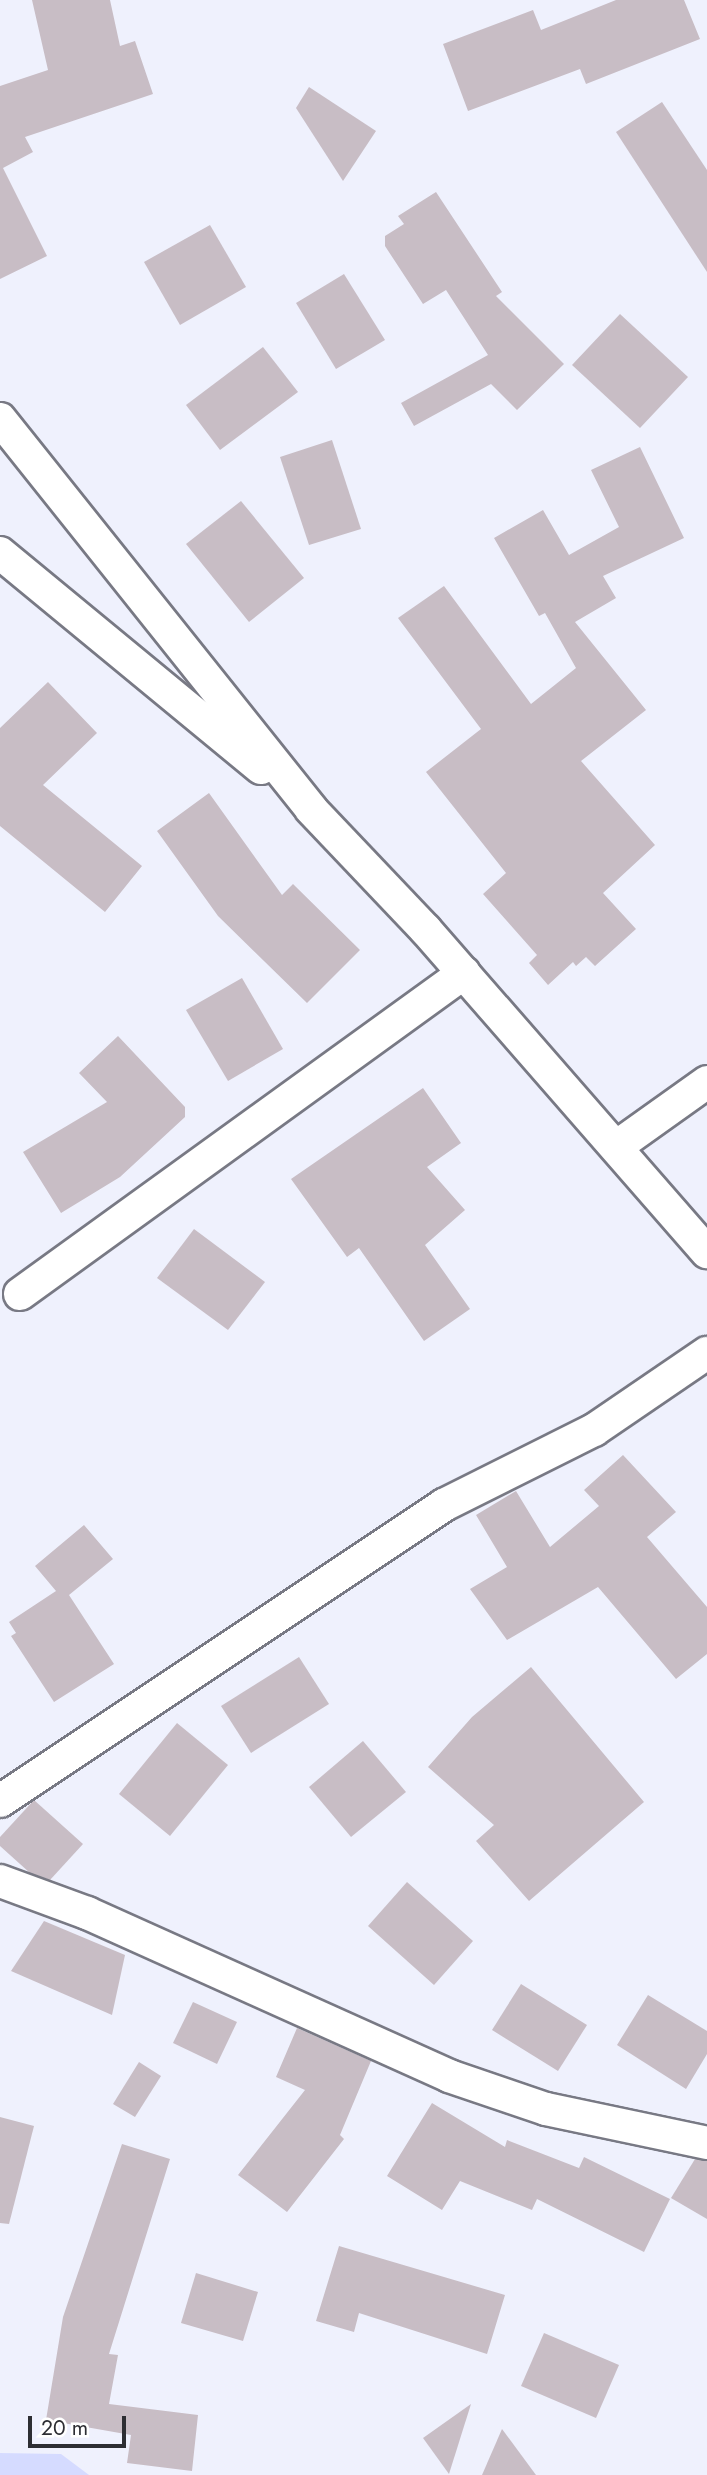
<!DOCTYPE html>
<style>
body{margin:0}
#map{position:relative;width:707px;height:2475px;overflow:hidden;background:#eff1fd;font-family:Jost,sans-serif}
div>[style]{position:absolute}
.green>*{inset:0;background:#d5dbff}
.building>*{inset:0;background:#c8bdc5}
.roads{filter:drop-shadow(2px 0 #787984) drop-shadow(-2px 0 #787984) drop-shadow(0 2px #787984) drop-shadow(0 -2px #787984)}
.minor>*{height:32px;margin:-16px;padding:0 16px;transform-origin:16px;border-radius:16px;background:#fff}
span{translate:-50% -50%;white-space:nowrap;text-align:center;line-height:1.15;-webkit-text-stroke:7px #fff;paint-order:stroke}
.scale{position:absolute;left:28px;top:2416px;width:98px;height:32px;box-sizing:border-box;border:4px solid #2d2e33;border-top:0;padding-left:9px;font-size:21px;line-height:24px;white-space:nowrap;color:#2d2e33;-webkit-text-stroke:5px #fff;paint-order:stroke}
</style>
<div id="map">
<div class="green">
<i style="clip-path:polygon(0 2453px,61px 2454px,89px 2475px,0 2475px)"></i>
</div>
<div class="building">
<i style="clip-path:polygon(32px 0,110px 0,120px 46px,135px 41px,153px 94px,25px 137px,33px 152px,3px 168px,47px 256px,0 279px,0 86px,48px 70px)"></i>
<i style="clip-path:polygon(616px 0,684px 0,700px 39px,586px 84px,580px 69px,468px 111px,443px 44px,533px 10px,541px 30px)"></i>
<i style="clip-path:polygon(309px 87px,376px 131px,343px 181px,296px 108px)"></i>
<i style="clip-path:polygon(662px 102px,707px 170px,707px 272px,616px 132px)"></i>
<i style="clip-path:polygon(436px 192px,502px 292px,496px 296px,564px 364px,517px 410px,491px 384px,414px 426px,401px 403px,488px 355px,446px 290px,423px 304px,385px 246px,385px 236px,404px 224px,398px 216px)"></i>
<i style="clip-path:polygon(210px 225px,246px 287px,180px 325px,144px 262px)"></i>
<i style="clip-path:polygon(344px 274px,385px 340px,336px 369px,296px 303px)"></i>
<i style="clip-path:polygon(620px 314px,688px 377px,640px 428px,572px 365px)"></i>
<i style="clip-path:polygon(263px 347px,298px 392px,220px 450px,186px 405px)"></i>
<i style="clip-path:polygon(332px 440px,361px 529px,309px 545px,280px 457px)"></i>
<i style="clip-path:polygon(640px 447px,684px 538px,603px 576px,616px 598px,575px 622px,646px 710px,581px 761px,655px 845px,603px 893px,636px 929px,595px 966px,586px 957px,576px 966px,573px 962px,548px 985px,529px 963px,537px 955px,483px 894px,506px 873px,426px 772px,481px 729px,398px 618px,444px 586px,531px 704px,576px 668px,545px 613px,539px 616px,494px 538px,543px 510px,569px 555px,619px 527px,591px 470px)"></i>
<i style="clip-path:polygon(241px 501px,304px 578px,249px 622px,186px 544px)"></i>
<i style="clip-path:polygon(48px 682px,97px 733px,43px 785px,142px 866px,105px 912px,0 826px,0 728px)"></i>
<i style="clip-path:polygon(209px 793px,282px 895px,293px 884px,360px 950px,307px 1003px,218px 916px,157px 831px)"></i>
<i style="clip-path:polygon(242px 978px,283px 1049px,228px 1081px,186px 1010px)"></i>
<i style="clip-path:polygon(118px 1036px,185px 1107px,185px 1117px,120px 1177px,61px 1213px,23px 1152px,107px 1102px,79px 1073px)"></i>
<i style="clip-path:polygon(423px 1088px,461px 1143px,427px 1167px,465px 1210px,425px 1245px,470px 1309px,424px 1341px,359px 1248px,347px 1257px,291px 1179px)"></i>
<i style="clip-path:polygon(194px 1229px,265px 1282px,228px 1330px,157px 1278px)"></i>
<i style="clip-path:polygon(623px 1455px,676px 1512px,647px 1537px,707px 1607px,707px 1654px,676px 1679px,598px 1587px,507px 1640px,470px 1589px,507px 1567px,476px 1515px,516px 1491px,550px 1547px,599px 1506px,584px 1490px)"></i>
<i style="clip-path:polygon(84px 1525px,113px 1559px,69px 1595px,114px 1664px,54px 1702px,11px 1636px,16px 1633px,9px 1622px,56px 1591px,35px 1566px)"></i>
<i style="clip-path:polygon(299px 1657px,329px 1704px,251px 1753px,221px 1706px)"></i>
<i style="clip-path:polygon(531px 1667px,644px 1802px,529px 1901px,476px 1841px,494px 1825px,428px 1767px,472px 1717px)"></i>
<i style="clip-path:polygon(177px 1723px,228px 1765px,170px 1836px,119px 1794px)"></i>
<i style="clip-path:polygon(363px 1741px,406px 1792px,351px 1837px,309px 1787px)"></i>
<i style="clip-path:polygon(34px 1800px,83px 1844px,50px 1880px,30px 1873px,0 1846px,0 1837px)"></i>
<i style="clip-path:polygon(407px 1882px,473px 1941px,434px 1985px,368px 1926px)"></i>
<i style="clip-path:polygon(44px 1921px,125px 1955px,112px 2015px,11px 1971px)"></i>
<i style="clip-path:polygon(521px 1984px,587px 2025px,558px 2071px,492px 2030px)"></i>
<i style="clip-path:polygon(648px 1995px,707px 2031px,707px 2054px,686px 2089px,617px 2045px)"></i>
<i style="clip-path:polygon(193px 2002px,237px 2022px,217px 2064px,173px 2043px)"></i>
<i style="clip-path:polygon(297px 2028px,371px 2061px,340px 2135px,344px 2139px,287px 2212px,238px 2175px,305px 2090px,276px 2077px)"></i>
<i style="clip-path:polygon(139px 2062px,161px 2076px,135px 2117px,113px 2104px)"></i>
<i style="clip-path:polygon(432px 2103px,505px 2147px,507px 2140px,579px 2168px,584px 2157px,670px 2199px,644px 2252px,537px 2199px,532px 2210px,460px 2181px,442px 2210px,387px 2176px)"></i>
<i style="clip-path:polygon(0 2117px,34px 2126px,9px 2224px,0 2223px)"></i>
<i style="clip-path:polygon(122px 2144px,170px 2159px,109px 2354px,118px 2355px,109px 2404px,198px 2415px,192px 2471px,127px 2463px,131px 2435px,46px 2420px,63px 2317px)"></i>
<i style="clip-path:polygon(695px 2159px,707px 2161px,707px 2219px,671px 2198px)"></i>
<i style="clip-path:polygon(339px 2246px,505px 2295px,487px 2354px,359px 2313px,354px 2332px,316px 2321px)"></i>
<i style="clip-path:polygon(196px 2273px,258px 2292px,243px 2341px,181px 2323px)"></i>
<i style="clip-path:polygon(544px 2333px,619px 2365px,596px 2418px,521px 2386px)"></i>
<i style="clip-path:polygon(471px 2404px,449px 2474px,423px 2438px)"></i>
<i style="clip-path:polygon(502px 2429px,536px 2475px,482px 2475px)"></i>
</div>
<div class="roads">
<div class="minor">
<i style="left:0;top:419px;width:499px;rotate:51.4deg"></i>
<i style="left:311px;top:809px;width:166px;rotate:46.5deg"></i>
<i style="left:425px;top:929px;width:429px;rotate:48.9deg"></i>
<i style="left:0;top:553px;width:338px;rotate:39.5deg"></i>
<i style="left:616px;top:1147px;width:112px;rotate:-35.5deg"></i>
<i style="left:20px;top:1294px;width:548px;rotate:-35.87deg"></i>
<i style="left:0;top:1801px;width:534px;rotate:-33.69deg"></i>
<i style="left:444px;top:1505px;width:168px;rotate:-26.6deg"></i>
<i style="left:594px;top:1430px;width:137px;rotate:-34.3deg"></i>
<i style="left:0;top:1881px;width:93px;rotate:20.2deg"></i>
<i style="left:87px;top:1913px;width:397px;rotate:24.2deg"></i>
<i style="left:449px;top:2076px;width:102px;rotate:18.8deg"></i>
<i style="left:546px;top:2109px;width:165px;rotate:11.9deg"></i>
</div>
</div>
<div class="scale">20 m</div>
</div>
